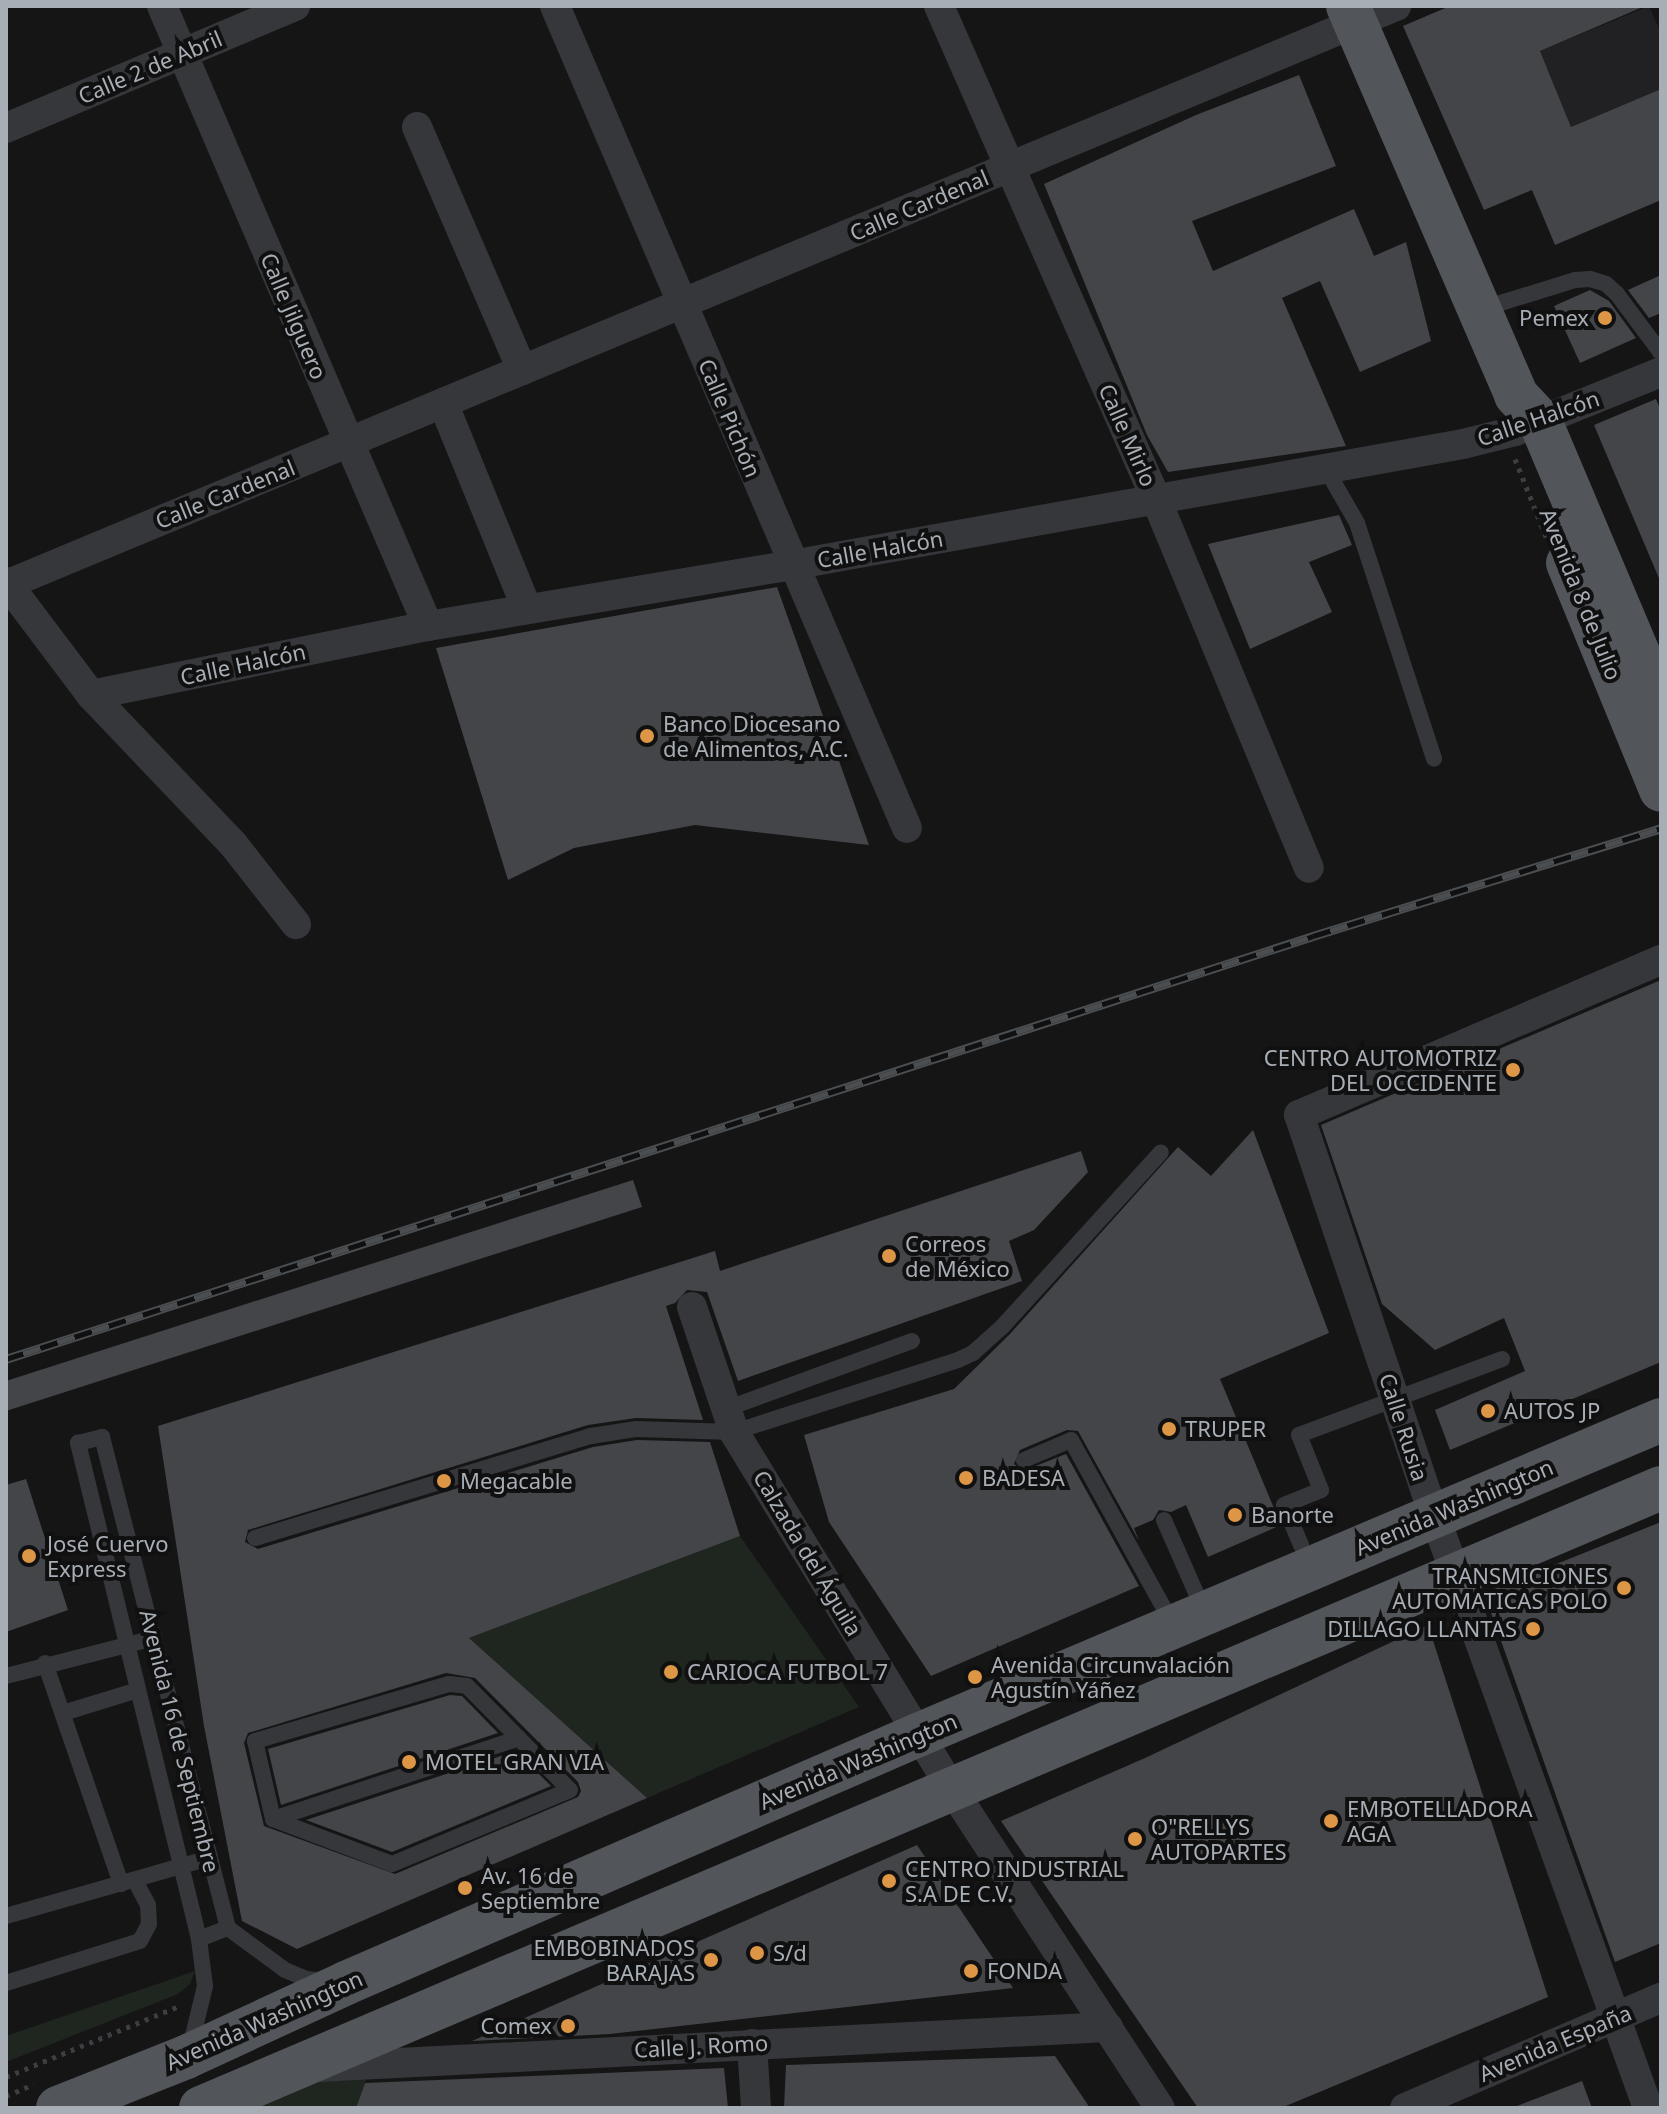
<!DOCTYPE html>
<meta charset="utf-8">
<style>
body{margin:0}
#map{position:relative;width:1667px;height:2114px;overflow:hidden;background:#151516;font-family:"Noto Sans",sans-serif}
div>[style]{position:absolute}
.built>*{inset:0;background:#212123}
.green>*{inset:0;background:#1f261f}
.building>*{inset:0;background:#444549}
.path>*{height:5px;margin-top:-2.5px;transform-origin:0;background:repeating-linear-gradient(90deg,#3c3e42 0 4px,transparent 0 10px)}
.service>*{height:16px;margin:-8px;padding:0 8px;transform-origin:8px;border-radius:8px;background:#36373b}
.minor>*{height:30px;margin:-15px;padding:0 15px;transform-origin:15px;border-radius:15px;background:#36373b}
.primary>*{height:44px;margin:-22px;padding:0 22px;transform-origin:22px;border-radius:22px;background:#525559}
.rail>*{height:9px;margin-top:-4.5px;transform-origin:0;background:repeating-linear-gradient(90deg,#101011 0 18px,#4b4e51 0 36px);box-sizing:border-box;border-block:2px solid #4b4e51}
.dots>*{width:22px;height:22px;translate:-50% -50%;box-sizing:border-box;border:4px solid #101011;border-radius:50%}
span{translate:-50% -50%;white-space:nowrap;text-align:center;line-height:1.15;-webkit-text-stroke:8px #101011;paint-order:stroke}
.street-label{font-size:22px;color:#a8aeb5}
.poi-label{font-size:22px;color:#a8aeb5}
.right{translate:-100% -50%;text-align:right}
.left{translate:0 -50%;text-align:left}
.frame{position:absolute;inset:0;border:8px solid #a8aeb5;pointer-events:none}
</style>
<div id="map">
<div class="built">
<i style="clip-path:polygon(1649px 6px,1661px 33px,1661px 89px,1571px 127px,1540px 51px)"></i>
</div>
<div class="green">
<i style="clip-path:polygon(740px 1536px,859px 1707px,647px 1798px,469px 1638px)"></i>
<i style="clip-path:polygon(195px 1971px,190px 1984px,178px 1994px,6px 2062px,6px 2036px)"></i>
<i style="clip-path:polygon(366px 2080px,356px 2108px,245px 2108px,320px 2081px)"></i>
</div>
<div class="building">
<i style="clip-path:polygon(1450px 6px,1645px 6px,1540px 51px,1571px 127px,1661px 89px,1661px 200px,1555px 245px,1532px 190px,1484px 210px,1403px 26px)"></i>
<i style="clip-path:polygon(1299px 75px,1336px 166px,1192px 221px,1213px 271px,1354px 209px,1374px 256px,1406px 242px,1431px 341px,1360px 372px,1320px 281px,1282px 298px,1346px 446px,1168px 472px,1147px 435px,1044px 184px,1196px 115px)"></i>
<i style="clip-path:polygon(1661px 275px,1661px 313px,1649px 318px,1628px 290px)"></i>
<i style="clip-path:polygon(1590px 290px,1609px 301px,1636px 338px,1580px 363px,1554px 306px)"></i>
<i style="clip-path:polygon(1656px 399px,1661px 411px,1661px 583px,1594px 425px)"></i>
<i style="clip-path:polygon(1339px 515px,1352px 545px,1309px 562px,1332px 612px,1250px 649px,1208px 544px)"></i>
<i style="clip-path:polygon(777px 587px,869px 845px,695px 825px,574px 848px,508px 880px,436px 648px)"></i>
<i style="clip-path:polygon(1661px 980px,1661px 1362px,1450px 1450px,1435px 1410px,1525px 1371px,1504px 1318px,1435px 1350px,1382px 1304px,1321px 1125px)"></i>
<i style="clip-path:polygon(1253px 1130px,1329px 1333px,1220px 1379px,1281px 1525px,1208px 1557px,1186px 1505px,1171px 1512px,1159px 1510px,1153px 1520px,1134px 1528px,1139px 1541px,1078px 1431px,1067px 1430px,1020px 1450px,1014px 1464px,1023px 1471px,1066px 1454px,1139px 1586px,931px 1676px,829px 1522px,804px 1435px,954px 1389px,1010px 1334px,1178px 1147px,1211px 1176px)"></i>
<i style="clip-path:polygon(evenodd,1081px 1151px,1088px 1172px,1034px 1230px,1009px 1241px,1022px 1281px,738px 1381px,707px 1292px,687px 1290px,675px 1303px,666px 1306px,703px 1420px,636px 1418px,588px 1425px,248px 1530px,245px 1542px,258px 1549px,593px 1447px,637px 1440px,710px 1442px,740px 1536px,469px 1638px,647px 1798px,297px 1949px,242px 1921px,204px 1726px,158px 1426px,715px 1251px,720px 1271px,1081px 1151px,446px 1673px,475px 1678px,578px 1782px,581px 1791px,578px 1797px,395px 1874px,264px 1826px,244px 1743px,248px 1733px,446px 1673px)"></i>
<i style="clip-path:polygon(633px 1180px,642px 1207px,6px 1411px,6px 1381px)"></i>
<i style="clip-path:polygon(26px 1479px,68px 1610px,6px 1632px,6px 1485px)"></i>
<i style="clip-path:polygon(1661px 1522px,1661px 1943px,1615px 1962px,1484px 1593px)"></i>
<i style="clip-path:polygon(1428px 1625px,1548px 1997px,1281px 2108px,1198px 2108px,1001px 1821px,1145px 1758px)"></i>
<i style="clip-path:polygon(450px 1695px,462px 1696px,498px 1733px,281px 1805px,268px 1749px)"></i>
<i style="clip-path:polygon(516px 1751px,551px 1786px,392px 1852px,306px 1820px)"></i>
<i style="clip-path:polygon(917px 1845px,1013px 1988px,610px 2034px,472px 2041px)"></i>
<i style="clip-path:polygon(1055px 2056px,1090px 2108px,784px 2108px,786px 2065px)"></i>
<i style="clip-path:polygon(724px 2068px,728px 2108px,356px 2108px,365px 2083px)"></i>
<i style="clip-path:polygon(1582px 2081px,1592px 2108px,1518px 2108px,1517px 2106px)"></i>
</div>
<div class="path">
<i style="left:1515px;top:459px;width:86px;rotate:68.2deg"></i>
<i style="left:6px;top:2077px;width:187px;rotate:-22.3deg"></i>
<i style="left:6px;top:2096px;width:30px;rotate:-23deg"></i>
</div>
<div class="service">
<i style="left:1481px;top:309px;width:98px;rotate:-17.1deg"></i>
<i style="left:1575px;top:280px;width:15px;rotate:-4deg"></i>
<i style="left:1590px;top:279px;width:17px;rotate:17deg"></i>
<i style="left:1606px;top:284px;width:15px;rotate:42deg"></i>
<i style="left:1617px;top:294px;width:74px;rotate:53.3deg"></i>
<i style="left:1326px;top:469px;width:62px;rotate:60.1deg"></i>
<i style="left:1357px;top:523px;width:248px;rotate:71.9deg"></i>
<i style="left:726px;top:1409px;width:198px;rotate:-20.1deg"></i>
<i style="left:1024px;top:1460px;width:51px;rotate:-23.1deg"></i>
<i style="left:1071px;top:1440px;width:211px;rotate:61.1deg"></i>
<i style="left:1164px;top:1520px;width:99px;rotate:66.3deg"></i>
<i style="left:255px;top:1538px;width:351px;rotate:-16.9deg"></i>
<i style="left:591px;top:1436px;width:46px;rotate:-8.8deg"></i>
<i style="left:636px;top:1429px;width:98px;rotate:1.8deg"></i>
<i style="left:734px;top:1432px;width:235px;rotate:-17.8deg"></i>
<i style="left:958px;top:1360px;width:17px;rotate:-25deg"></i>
<i style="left:973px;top:1353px;width:39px;rotate:-42deg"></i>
<i style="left:1002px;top:1327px;width:236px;rotate:-47.7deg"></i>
<i style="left:1301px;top:1545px;width:43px;rotate:-113deg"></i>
<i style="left:1284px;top:1505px;width:40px;rotate:-22deg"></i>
<i style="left:1321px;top:1490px;width:59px;rotate:-111.8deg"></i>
<i style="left:1299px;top:1435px;width:217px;rotate:-20.5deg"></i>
<i style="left:45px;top:1663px;width:234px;rotate:71deg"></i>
<i style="left:6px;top:1676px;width:153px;rotate:-14.4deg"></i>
<i style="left:449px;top:1684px;width:18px;rotate:6deg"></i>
<i style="left:467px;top:1686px;width:146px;rotate:45.3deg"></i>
<i style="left:570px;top:1790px;width:193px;rotate:157.4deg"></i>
<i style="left:392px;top:1864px;width:127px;rotate:-159.3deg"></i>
<i style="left:273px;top:1819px;width:80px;rotate:-103deg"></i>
<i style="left:255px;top:1741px;width:202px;rotate:-16.4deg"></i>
<i style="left:63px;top:1713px;width:78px;rotate:-17deg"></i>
<i style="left:273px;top:1819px;width:259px;rotate:-18.2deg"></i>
<i style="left:6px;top:1916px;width:212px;rotate:-15.9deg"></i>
<i style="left:228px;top:1928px;width:71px;rotate:36.4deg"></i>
<i style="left:285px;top:1970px;width:23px;rotate:23deg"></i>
<i style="left:306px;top:1979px;width:19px;rotate:6deg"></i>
<i style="left:199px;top:1939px;width:31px;rotate:-21deg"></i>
<i style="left:6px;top:1983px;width:140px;rotate:-17.4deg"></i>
<i style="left:140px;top:1941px;width:19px;rotate:-62deg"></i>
<i style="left:149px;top:1924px;width:19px;rotate:-93deg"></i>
<i style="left:148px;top:1905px;width:27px;rotate:-118deg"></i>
<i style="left:190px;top:2048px;width:64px;rotate:-76.4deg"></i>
<i style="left:205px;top:1986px;width:47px;rotate:-97.3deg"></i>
<i style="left:199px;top:1939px;width:511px;rotate:-103.71deg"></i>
<i style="left:78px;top:1443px;width:25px;rotate:-14deg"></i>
<i style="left:102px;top:1437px;width:507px;rotate:75.61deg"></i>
</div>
<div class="minor">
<i style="left:162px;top:6px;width:675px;rotate:66.78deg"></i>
<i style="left:555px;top:6px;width:894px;rotate:66.82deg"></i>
<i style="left:939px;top:6px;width:539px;rotate:66.24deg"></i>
<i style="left:1156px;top:499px;width:399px;rotate:67.5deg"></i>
<i style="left:417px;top:127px;width:265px;rotate:66.6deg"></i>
<i style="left:6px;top:128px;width:314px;rotate:-22.9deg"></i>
<i style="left:443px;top:403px;width:222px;rotate:67.8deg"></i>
<i style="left:6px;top:582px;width:141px;rotate:53deg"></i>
<i style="left:91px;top:695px;width:206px;rotate:46.4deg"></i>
<i style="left:233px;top:844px;width:102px;rotate:51.8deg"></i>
<i style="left:6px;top:585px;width:1506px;rotate:-22.61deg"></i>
<i style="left:91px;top:695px;width:344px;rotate:-11.6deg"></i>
<i style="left:428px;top:626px;width:369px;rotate:-9.5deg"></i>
<i style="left:792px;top:565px;width:682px;rotate:-10.22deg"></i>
<i style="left:1463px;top:444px;width:54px;rotate:-14deg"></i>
<i style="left:1515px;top:431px;width:157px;rotate:-22deg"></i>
<i style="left:692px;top:1307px;width:132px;rotate:71.4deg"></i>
<i style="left:734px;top:1432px;width:431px;rotate:58.6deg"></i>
<i style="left:959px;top:1800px;width:368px;rotate:56.9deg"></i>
<i style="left:752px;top:2044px;width:64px;rotate:86.4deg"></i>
<i style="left:319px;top:2067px;width:790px;rotate:-2.9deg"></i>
<i style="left:1405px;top:2108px;width:279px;rotate:-23.3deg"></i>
<i style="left:1648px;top:2108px;width:655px;rotate:-109.82deg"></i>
<i style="left:1426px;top:1492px;width:398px;rotate:-108.6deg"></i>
<i style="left:1299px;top:1115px;width:394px;rotate:-23.2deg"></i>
</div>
<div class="primary">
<i style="left:1348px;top:6px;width:424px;rotate:66.6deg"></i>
<i style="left:1516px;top:395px;width:35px;rotate:47deg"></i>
<i style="left:1540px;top:421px;width:311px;rotate:67.1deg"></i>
<i style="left:1568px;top:563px;width:245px;rotate:67.7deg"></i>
<i style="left:58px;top:2108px;width:138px;rotate:-21.7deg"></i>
<i style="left:186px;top:2057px;width:176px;rotate:-24.8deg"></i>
<i style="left:346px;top:1983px;width:623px;rotate:-23.44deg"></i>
<i style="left:918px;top:1735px;width:807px;rotate:-22.97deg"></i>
<i style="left:201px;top:2108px;width:1586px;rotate:-23.01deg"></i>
</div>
<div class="rail">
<i style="left:6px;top:1359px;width:1374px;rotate:-17.93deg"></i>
<i style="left:1313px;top:936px;width:364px;rotate:-17.2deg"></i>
</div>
<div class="dots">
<i style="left:1605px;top:318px;background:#dd9646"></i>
<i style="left:647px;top:736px;background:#dd9646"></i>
<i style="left:1513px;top:1070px;background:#dd9646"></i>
<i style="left:889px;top:1256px;background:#dd9646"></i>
<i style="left:1488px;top:1411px;background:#dd9646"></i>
<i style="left:1169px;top:1429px;background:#dd9646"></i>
<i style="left:966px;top:1478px;background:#dd9646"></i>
<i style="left:444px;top:1481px;background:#dd9646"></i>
<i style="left:1235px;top:1515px;background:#dd9646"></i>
<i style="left:29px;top:1556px;background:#dd9646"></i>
<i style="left:1624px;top:1588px;background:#dd9646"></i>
<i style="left:1533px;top:1629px;background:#dd9646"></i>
<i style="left:671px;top:1672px;background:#dd9646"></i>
<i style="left:975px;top:1677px;background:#dd9646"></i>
<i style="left:409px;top:1762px;background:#dd9646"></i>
<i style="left:1331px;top:1821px;background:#dd9646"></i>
<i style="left:1135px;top:1839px;background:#dd9646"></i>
<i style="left:889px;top:1881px;background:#dd9646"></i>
<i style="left:465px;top:1888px;background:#dd9646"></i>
<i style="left:757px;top:1953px;background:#dd9646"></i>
<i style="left:711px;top:1960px;background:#dd9646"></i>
<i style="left:971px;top:1971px;background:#dd9646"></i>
<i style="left:568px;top:2026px;background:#dd9646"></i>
</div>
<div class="street-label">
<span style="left:150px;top:67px;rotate:-23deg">Calle 2 de Abril</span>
<span style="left:919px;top:205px;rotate:-23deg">Calle Cardenal</span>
<span style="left:294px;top:316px;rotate:67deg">Calle Jilguero</span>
<span style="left:730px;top:418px;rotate:67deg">Calle Pichón</span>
<span style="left:1538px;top:418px;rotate:-19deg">Calle Halcón</span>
<span style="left:1128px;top:435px;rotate:66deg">Calle Mirlo</span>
<span style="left:225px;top:494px;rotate:-22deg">Calle Cardenal</span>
<span style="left:880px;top:549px;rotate:-10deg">Calle Halcón</span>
<span style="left:1581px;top:594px;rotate:68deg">Avenida 8 de Julio</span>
<span style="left:243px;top:664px;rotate:-12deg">Calle Halcón</span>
<span style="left:1404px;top:1427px;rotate:72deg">Calle Rusia</span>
<span style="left:1454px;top:1507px;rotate:-23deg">Avenida Washington</span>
<span style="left:808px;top:1553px;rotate:59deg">Calzada del Águila</span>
<span style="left:180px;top:1741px;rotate:76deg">Avenida 16 de Septiembre</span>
<span style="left:858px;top:1761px;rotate:-23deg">Avenida Washington</span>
<span style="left:264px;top:2020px;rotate:-24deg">Avenida Washington</span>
<span style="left:1555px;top:2043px;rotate:-23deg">Avenida España</span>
<span style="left:701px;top:2046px;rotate:-3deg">Calle J. Romo</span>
</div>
<div class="poi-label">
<span class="right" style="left:1589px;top:318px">Pemex</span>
<span class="left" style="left:663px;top:736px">Banco Diocesano<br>de Alimentos, A.C.</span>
<span class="right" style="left:1497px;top:1070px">CENTRO AUTOMOTRIZ<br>DEL OCCIDENTE</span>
<span class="left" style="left:905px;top:1256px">Correos<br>de México</span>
<span class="left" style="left:1504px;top:1411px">AUTOS JP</span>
<span class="left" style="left:1185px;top:1429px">TRUPER</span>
<span class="left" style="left:982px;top:1478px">BADESA</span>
<span class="left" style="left:460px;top:1481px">Megacable</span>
<span class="left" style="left:1251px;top:1515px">Banorte</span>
<span class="left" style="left:47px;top:1556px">José Cuervo<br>Express</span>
<span class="right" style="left:1608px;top:1588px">TRANSMICIONES<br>AUTOMATICAS POLO</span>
<span class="right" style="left:1517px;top:1629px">DILLAGO LLANTAS</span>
<span class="left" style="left:991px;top:1677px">Avenida Circunvalación<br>Agustín Yáñez</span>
<span class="left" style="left:687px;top:1672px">CARIOCA FUTBOL 7</span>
<span class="left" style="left:425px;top:1762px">MOTEL GRAN VIA</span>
<span class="left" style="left:1347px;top:1821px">EMBOTELLADORA<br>AGA</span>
<span class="left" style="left:1151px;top:1839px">O"RELLYS<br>AUTOPARTES</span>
<span class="left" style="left:905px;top:1881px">CENTRO INDUSTRIAL<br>S.A DE C.V.</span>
<span class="left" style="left:481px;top:1888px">Av. 16 de<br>Septiembre</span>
<span class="right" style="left:695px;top:1960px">EMBOBINADOS<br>BARAJAS</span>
<span class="left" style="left:773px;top:1953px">S/d</span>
<span class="left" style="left:987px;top:1971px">FONDA</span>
<span class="right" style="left:552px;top:2026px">Comex</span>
</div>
<div class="frame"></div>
</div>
